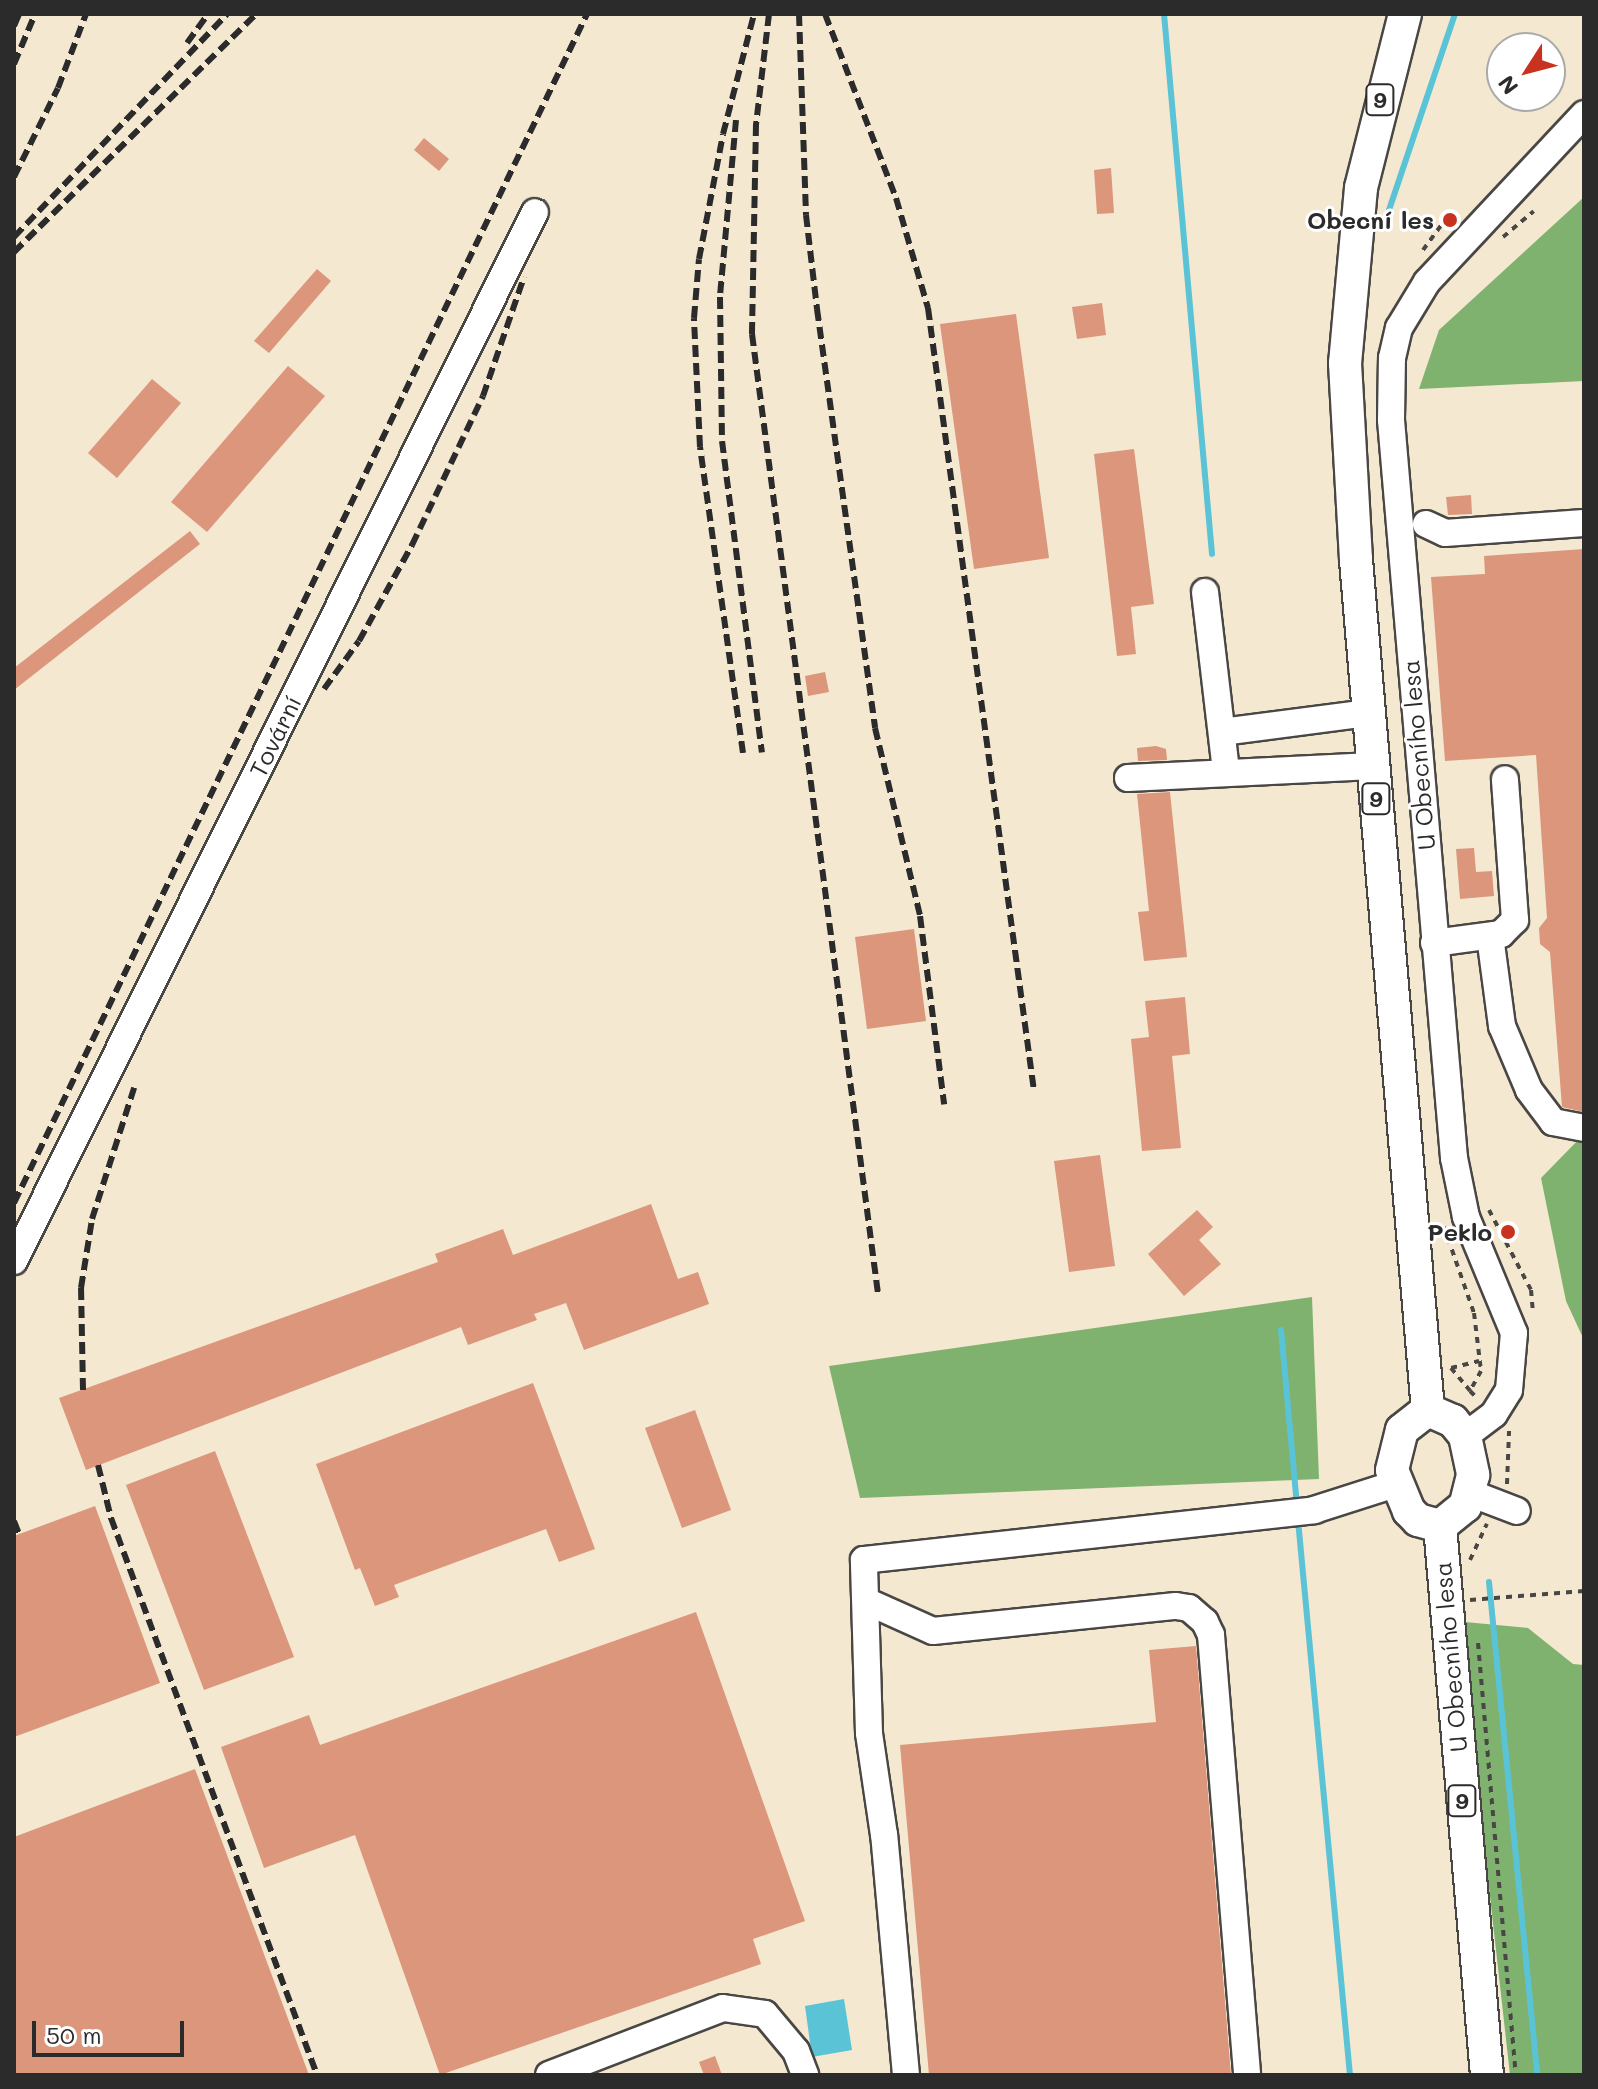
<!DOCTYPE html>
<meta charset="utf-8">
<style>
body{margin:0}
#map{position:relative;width:1598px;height:2089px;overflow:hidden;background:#f4e8d1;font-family:Mali,sans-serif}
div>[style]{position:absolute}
.forest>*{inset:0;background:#7fb26e}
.water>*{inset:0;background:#5ac3d6}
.stream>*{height:6px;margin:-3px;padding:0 3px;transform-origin:3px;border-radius:3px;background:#5ac3d6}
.building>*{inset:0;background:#db967b}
.path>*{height:4px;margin-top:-2px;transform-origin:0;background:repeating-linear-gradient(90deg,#494744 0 6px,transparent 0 12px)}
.roads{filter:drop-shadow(2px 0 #494744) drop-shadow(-2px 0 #494744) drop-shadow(0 2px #494744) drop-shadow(0 -2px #494744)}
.minor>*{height:26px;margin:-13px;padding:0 13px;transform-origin:13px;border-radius:13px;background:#fff}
.major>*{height:32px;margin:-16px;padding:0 16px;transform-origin:16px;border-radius:16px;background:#fff}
.rail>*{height:6px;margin-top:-3px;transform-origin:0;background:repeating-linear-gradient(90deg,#2b2b2b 0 12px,transparent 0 18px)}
.dots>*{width:22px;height:22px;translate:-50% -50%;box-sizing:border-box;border:4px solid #fff;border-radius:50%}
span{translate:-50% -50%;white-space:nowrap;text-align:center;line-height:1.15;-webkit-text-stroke:6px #fff;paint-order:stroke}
.shield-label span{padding:2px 6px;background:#fff;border:2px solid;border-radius:6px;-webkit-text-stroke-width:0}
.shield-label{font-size:22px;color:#2b2b2b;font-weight:700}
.poi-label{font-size:24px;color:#2b2b2b;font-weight:700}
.right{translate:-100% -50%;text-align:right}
.street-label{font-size:24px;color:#2b2b2b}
.frame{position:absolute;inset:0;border:16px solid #2b2b2b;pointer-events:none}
.north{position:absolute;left:1486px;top:32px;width:80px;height:80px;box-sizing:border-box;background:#fff;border:2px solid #aaa;border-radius:50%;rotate:234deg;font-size:22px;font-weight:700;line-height:32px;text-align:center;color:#2b2b2b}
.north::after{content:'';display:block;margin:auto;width:28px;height:36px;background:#c8321e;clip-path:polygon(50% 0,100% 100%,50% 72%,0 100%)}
.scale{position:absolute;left:32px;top:2021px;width:152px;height:36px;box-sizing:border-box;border:4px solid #2b2b2b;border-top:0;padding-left:10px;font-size:24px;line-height:28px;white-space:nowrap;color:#2b2b2b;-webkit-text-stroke:6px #fff;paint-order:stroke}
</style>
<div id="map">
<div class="forest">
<i style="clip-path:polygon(1584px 197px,1584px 381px,1419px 389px,1439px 330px)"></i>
<i style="clip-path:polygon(1584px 1134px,1584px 1340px,1566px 1301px,1541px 1178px)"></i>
<i style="clip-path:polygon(1312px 1297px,1319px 1479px,860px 1498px,829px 1366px)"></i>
<i style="clip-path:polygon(1465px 1622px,1528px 1628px,1573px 1664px,1584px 1665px,1584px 2075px,1510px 2075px,1463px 1655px)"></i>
</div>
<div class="water">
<i style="clip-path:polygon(844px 1999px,852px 2050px,812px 2057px,805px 2006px)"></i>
</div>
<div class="stream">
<i style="left:1164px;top:14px;width:542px;rotate:84.92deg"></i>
<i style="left:1389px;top:210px;width:207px;rotate:-71.4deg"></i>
<i style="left:1281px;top:1330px;width:176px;rotate:84.8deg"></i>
<i style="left:1298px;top:1520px;width:557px;rotate:84.65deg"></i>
<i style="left:1489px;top:1582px;width:495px;rotate:84.4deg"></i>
</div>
<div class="building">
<i style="clip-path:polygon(424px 138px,449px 159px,439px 171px,414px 150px)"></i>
<i style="clip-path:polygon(1111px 168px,1114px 213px,1097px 214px,1094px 170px)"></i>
<i style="clip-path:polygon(317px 269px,331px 281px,269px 353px,254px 341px)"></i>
<i style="clip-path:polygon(1102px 303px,1106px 335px,1077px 339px,1072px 307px)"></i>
<i style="clip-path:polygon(1016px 314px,1049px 558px,974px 569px,940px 324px)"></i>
<i style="clip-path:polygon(288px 366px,325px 396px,207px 532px,171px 502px)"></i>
<i style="clip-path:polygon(152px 379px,181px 403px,117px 478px,88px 453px)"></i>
<i style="clip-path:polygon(1134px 449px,1154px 604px,1131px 607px,1136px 654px,1117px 656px,1094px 454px)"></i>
<i style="clip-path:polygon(1471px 495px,1472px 514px,1448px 515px,1446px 497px)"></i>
<i style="clip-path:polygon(190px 531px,200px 544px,14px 690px,14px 668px)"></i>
<i style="clip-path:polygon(1584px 549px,1584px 1112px,1562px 1107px,1550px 952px,1540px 944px,1539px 928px,1547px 918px,1536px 755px,1445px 761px,1431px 577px,1485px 574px,1484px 556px)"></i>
<i style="clip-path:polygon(825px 672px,829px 692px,808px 696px,805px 676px)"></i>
<i style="clip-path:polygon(1156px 746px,1166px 749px,1167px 760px,1138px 761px,1137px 748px)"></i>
<i style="clip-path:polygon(1170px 792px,1187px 957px,1144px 961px,1138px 912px,1149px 911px,1137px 794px)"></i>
<i style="clip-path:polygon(1474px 848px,1476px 872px,1492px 871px,1494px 896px,1460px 899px,1456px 849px)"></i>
<i style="clip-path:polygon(914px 929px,926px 1021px,867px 1029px,855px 937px)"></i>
<i style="clip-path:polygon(1185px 997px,1190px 1054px,1172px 1056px,1181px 1148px,1142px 1151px,1131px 1039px,1149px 1037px,1145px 1001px)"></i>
<i style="clip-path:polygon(1100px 1155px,1115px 1266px,1069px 1272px,1054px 1161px)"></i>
<i style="clip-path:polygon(651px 1204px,678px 1279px,698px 1272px,709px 1304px,584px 1350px,566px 1303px,534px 1314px,537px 1320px,468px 1345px,461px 1327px,86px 1470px,59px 1398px,438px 1262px,435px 1254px,503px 1229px,513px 1255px)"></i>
<i style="clip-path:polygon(1197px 1210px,1213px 1227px,1199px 1240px,1221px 1264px,1184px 1296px,1148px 1254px)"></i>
<i style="clip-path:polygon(533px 1383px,595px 1549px,559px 1562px,546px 1529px,394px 1585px,399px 1597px,375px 1606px,360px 1568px,355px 1570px,316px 1464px)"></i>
<i style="clip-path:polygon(695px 1410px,731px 1510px,682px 1528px,645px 1428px)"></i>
<i style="clip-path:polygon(215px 1451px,294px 1657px,204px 1690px,126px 1485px)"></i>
<i style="clip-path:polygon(95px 1506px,160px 1683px,14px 1737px,14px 1536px)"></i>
<i style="clip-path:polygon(696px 1612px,805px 1921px,753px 1939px,761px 1964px,440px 2075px,355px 1835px,264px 1868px,221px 1747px,309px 1715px,320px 1745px)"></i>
<i style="clip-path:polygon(1196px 1646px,1231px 2075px,929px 2075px,900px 1745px,1156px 1722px,1149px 1650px)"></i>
<i style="clip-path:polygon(195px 1769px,309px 2075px,14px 2075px,14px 1837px)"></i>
<i style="clip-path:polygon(715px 2056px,722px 2075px,704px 2075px,699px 2062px)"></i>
</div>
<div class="path">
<i style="left:1503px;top:237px;width:40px;rotate:-40deg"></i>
<i style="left:1423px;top:250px;width:42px;rotate:-53.7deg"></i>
<i style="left:1489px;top:1210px;width:90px;rotate:62.3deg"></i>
<i style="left:1531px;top:1290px;width:24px;rotate:85deg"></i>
<i style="left:1444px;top:1227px;width:91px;rotate:70.8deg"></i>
<i style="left:1474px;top:1313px;width:58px;rotate:83.1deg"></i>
<i style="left:1481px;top:1371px;width:23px;rotate:119deg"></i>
<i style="left:1470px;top:1391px;width:11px;rotate:45deg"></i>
<i style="left:1451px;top:1368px;width:30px;rotate:50deg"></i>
<i style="left:1451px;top:1368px;width:29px;rotate:-14deg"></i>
<i style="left:1507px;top:1484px;width:53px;rotate:-87.8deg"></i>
<i style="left:1470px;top:1560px;width:40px;rotate:-65deg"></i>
<i style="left:1470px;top:1600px;width:114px;rotate:-4.5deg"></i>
<i style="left:1478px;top:1643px;width:434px;rotate:85deg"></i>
</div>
<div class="roads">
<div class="minor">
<i style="left:1426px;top:524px;width:21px;rotate:25deg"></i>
<i style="left:1445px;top:533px;width:139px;rotate:-4.1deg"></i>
<i style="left:1205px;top:592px;width:181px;rotate:83.3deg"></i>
<i style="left:1222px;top:732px;width:148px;rotate:-7.4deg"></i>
<i style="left:1128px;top:778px;width:245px;rotate:-2.8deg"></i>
<i style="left:1490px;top:936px;width:91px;rotate:82.4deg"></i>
<i style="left:1502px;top:1026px;width:69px;rotate:67.1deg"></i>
<i style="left:1529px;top:1090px;width:40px;rotate:53deg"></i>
<i style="left:1553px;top:1122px;width:32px;rotate:11deg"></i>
<i style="left:1434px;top:943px;width:68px;rotate:-7.7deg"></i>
<i style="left:1501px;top:934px;width:20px;rotate:-45deg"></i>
<i style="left:1515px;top:920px;width:141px;rotate:-94.1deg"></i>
<i style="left:14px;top:1261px;width:1171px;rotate:-63.59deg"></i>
<i style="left:1465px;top:1436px;width:36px;rotate:-37deg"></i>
<i style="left:1494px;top:1414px;width:28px;rotate:-58deg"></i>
<i style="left:1509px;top:1390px;width:57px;rotate:-85deg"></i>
<i style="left:1514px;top:1333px;width:126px;rotate:-112.5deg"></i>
<i style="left:1466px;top:1217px;width:60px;rotate:-101.5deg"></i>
<i style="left:1454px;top:1158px;width:741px;rotate:-94.88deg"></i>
<i style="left:1391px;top:420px;width:62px;rotate:-89.1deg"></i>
<i style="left:1392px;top:358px;width:31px;rotate:-77deg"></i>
<i style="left:1399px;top:328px;width:54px;rotate:-58.7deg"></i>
<i style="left:1427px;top:282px;width:230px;rotate:-46.9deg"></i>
<i style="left:1470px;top:1493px;width:50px;rotate:21deg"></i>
<i style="left:866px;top:1601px;width:73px;rotate:24.1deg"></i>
<i style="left:933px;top:1631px;width:244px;rotate:-5.9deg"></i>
<i style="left:1176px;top:1606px;width:13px;rotate:9deg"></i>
<i style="left:1189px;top:1608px;width:21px;rotate:41deg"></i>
<i style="left:1205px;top:1622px;width:14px;rotate:65deg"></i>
<i style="left:1211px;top:1635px;width:441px;rotate:85.3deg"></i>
<i style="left:549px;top:2075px;width:186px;rotate:-21.1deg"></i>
<i style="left:723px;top:2008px;width:42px;rotate:8.1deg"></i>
<i style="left:765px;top:2014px;width:48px;rotate:50deg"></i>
<i style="left:796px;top:2051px;width:26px;rotate:69deg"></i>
<i style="left:906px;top:2075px;width:241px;rotate:-95.2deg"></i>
<i style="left:884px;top:1835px;width:103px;rotate:-98.4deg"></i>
<i style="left:869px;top:1733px;width:173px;rotate:-91.7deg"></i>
<i style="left:864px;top:1560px;width:453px;rotate:-6.3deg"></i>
<i style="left:1314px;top:1510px;width:85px;rotate:-17.8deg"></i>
</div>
<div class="major">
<i style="left:1405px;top:14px;width:179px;rotate:104.2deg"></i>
<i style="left:1361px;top:188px;width:176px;rotate:95.2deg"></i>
<i style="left:1345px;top:363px;width:197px;rotate:86.8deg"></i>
<i style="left:1356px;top:560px;width:853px;rotate:85.16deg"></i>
<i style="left:1428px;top:1410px;width:27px;rotate:24deg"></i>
<i style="left:1453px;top:1421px;width:19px;rotate:51deg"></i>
<i style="left:1465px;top:1436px;width:40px;rotate:78deg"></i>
<i style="left:1473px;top:1475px;width:32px;rotate:104deg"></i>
<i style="left:1465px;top:1506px;width:32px;rotate:141deg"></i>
<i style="left:1440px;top:1526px;width:23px;rotate:-165deg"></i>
<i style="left:1418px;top:1520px;width:13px;rotate:-135deg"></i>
<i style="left:1409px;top:1511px;width:44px;rotate:-112.5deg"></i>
<i style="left:1392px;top:1470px;width:41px;rotate:-76deg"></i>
<i style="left:1402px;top:1430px;width:33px;rotate:-38deg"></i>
<i style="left:1440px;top:1526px;width:551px;rotate:85.11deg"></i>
</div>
</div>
<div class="rail">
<i style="left:769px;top:14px;width:111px;rotate:96.7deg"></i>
<i style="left:756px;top:124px;width:210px;rotate:91.1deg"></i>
<i style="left:752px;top:334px;width:968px;rotate:82.52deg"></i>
<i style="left:799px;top:14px;width:201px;rotate:88deg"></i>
<i style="left:806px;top:215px;width:95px;rotate:83.3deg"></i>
<i style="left:817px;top:309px;width:423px;rotate:82.1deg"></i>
<i style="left:875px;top:728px;width:193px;rotate:76.5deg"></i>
<i style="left:920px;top:916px;width:190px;rotate:82.7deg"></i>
<i style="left:825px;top:14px;width:197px;rotate:68.9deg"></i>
<i style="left:896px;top:198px;width:115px;rotate:73.8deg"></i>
<i style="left:928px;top:308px;width:790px;rotate:82.29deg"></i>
<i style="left:14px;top:26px;width:13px;rotate:-67deg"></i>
<i style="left:187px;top:43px;width:36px;rotate:-54deg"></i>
<i style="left:14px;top:64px;width:54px;rotate:-67.2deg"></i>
<i style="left:736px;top:120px;width:178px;rotate:95.2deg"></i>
<i style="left:720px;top:297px;width:144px;rotate:89.2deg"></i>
<i style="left:722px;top:441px;width:314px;rotate:82.7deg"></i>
<i style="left:14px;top:177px;width:99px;rotate:-63.7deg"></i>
<i style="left:58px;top:88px;width:79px;rotate:-69.3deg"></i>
<i style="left:14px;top:237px;width:308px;rotate:-46.3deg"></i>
<i style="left:14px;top:252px;width:339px;rotate:-44.5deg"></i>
<i style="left:324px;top:689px;width:59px;rotate:-53.9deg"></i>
<i style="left:359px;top:641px;width:110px;rotate:-61.1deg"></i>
<i style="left:412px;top:545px;width:165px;rotate:-64.5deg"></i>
<i style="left:483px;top:396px;width:126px;rotate:-71deg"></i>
<i style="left:743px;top:753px;width:309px;rotate:-98deg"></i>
<i style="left:700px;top:447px;width:129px;rotate:-92.7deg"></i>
<i style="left:694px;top:318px;width:59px;rotate:-85.2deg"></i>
<i style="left:699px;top:259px;width:127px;rotate:-79.1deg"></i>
<i style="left:723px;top:134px;width:124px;rotate:-75.5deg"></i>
<i style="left:14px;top:1203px;width:1320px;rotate:-64.27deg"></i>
<i style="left:83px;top:1390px;width:102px;rotate:-91.1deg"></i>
<i style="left:81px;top:1288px;width:70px;rotate:-80.9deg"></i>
<i style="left:92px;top:1219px;width:138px;rotate:-72.2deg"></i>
<i style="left:98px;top:1465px;width:55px;rotate:76.2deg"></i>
<i style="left:111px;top:1518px;width:594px;rotate:69.7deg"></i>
<i style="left:14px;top:1521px;width:14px;rotate:69deg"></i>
</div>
<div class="dots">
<i style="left:1450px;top:220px;background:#c8321e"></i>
<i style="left:1508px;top:1232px;background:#c8321e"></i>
</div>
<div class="shield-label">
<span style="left:1380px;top:100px">9</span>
<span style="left:1376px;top:799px">9</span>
<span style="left:1462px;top:1801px">9</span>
</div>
<div class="poi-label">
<span class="right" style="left:1434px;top:220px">Obecní les</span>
<span class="right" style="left:1492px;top:1232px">Peklo</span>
</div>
<div class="street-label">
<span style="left:275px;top:736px;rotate:-64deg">Tovární</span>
<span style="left:1418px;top:755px;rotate:-95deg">U Obecního lesa</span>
<span style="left:1450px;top:1657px;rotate:-95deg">U Obecního lesa</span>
</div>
<div class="frame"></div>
<div class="north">N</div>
<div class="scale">50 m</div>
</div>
